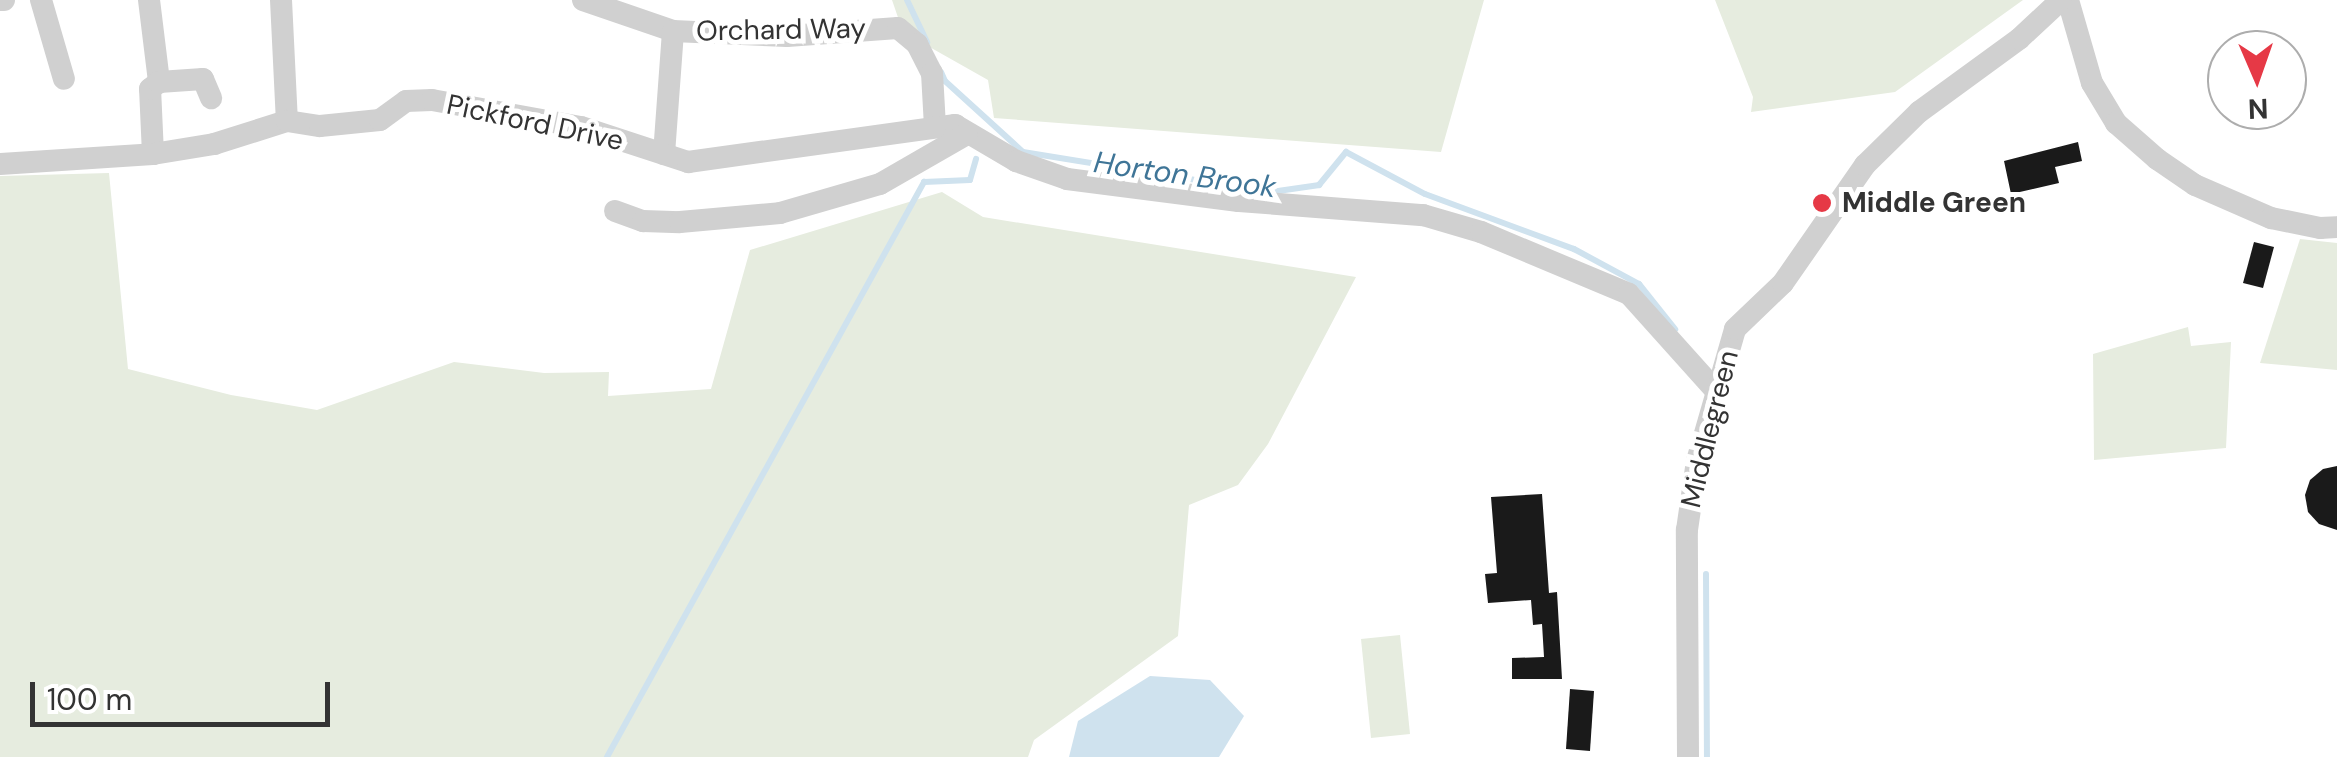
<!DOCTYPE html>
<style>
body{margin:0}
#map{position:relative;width:2337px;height:757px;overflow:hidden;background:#fff;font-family:"DM Sans",sans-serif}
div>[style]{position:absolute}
.green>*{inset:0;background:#e6ecdf}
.water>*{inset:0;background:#cfe2ee}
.stream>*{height:6px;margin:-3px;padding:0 3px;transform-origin:3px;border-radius:3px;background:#cfe2ee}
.building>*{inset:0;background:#1a1a1a}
.minor>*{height:22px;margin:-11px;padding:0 11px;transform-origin:11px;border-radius:11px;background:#d0d0d0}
.dots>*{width:28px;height:28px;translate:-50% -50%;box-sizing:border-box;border:5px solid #fff;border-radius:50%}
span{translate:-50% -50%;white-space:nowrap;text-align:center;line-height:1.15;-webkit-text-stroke:10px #fff;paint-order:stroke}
.street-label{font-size:28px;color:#333}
.poi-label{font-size:28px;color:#333;font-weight:700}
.left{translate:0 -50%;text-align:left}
.water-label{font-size:30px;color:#3f7597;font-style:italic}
.north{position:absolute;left:2207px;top:30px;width:100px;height:100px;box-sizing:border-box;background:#fff;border:2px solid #adadad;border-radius:50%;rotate:178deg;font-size:28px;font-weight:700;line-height:40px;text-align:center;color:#333}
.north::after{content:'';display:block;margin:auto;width:35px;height:45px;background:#e63946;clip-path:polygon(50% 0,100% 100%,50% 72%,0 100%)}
.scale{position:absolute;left:30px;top:682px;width:300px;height:45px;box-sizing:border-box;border:5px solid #333;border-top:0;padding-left:12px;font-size:30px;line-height:35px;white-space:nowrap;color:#333;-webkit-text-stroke:8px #fff;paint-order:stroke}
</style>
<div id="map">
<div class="green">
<i style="clip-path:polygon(892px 0,1484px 0,1441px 152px,994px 118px,988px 80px,903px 32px)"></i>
<i style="clip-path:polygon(1715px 0,2023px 0,1895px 92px,1751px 112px,1753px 97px)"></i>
<i style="clip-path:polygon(109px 173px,128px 369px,231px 395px,317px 410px,454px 362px,544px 373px,609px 372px,608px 396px,711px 389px,750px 250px,942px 192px,983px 217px,1356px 277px,1268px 444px,1238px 485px,1189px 505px,1178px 636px,1034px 740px,1028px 757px,0 757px,0 176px)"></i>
<i style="clip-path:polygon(2300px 239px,2337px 243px,2337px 370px,2260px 363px)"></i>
<i style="clip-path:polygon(2188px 327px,2191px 346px,2231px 342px,2226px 448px,2094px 460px,2093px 354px)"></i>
<i style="clip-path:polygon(1400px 635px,1410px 734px,1371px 738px,1361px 639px)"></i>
</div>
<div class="water">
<i style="clip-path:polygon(1150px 676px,1210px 680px,1244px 716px,1219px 757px,1069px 757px,1078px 721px)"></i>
</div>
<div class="stream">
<i style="left:907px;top:0;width:47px;rotate:64.5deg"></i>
<i style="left:941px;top:72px;width:10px;rotate:66deg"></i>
<i style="left:945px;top:81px;width:105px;rotate:42.3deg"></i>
<i style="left:1023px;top:152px;width:251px;rotate:9.2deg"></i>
<i style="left:1271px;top:192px;width:49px;rotate:-8.3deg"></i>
<i style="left:1319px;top:185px;width:43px;rotate:-50.7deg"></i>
<i style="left:1346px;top:152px;width:89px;rotate:28deg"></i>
<i style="left:1425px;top:194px;width:159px;rotate:20.3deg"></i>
<i style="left:1574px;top:249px;width:74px;rotate:28.3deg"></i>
<i style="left:1639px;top:284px;width:58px;rotate:51.3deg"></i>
<i style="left:1706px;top:574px;width:183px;rotate:89.7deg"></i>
<i style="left:607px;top:757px;width:657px;rotate:-61.13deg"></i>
<i style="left:924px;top:182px;width:46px;rotate:-2.5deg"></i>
<i style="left:970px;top:180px;width:22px;rotate:-74deg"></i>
</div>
<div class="building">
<i style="clip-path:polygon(2078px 142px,2082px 161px,2055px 167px,2059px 183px,2011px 194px,2004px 161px)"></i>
<i style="clip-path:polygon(2254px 242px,2274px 247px,2263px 288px,2243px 283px)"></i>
<i style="clip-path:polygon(2337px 466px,2337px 530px,2319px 524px,2308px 512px,2305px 495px,2310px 480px,2323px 469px)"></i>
<i style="clip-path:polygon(1542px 494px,1549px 593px,1557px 592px,1562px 679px,1512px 679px,1512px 658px,1544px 657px,1542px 624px,1533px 625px,1531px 600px,1488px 603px,1485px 574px,1497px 573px,1491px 497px)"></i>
<i style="clip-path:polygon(1570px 689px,1594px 691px,1590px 751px,1566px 749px)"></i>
</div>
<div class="minor">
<i style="left:0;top:0;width:4px"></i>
<i style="left:41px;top:0;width:82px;rotate:73.8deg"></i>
<i style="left:149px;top:0;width:83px;rotate:83deg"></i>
<i style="left:281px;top:0;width:121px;rotate:87.2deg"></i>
<i style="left:583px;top:0;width:95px;rotate:19deg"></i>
<i style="left:673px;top:31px;width:114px;rotate:2.5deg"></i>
<i style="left:787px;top:36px;width:111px;rotate:-4.1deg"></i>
<i style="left:898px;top:28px;width:25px;rotate:40deg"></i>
<i style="left:917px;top:44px;width:33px;rotate:63deg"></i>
<i style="left:932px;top:73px;width:53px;rotate:86.8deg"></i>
<i style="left:2068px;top:0;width:86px;rotate:73.9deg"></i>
<i style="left:2092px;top:83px;width:47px;rotate:59deg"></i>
<i style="left:2116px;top:123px;width:55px;rotate:41.3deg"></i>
<i style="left:2157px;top:159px;width:46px;rotate:34.4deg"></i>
<i style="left:2195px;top:185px;width:83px;rotate:23.5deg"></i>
<i style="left:2271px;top:218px;width:50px;rotate:11.5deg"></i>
<i style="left:2320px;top:228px;width:17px;rotate:-3deg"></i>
<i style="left:153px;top:154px;width:65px;rotate:-92.6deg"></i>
<i style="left:150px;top:89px;width:11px;rotate:-38deg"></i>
<i style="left:159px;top:82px;width:44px;rotate:-3.9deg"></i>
<i style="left:203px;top:79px;width:21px;rotate:67deg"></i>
<i style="left:664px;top:154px;width:123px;rotate:-85.8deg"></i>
<i style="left:0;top:164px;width:153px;rotate:-3.7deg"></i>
<i style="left:153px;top:154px;width:62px;rotate:-9.3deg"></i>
<i style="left:214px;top:144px;width:77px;rotate:-17.5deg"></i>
<i style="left:287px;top:121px;width:33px;rotate:9deg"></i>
<i style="left:320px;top:126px;width:60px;rotate:-5.7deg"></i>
<i style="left:380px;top:120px;width:32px;rotate:-36deg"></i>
<i style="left:406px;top:101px;width:26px;rotate:-2deg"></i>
<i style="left:432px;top:100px;width:151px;rotate:10.3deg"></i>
<i style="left:581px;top:127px;width:113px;rotate:18.1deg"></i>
<i style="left:688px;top:162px;width:270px;rotate:-7.9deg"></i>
<i style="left:955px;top:125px;width:71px;rotate:30.5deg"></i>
<i style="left:1016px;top:161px;width:54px;rotate:19.4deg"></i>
<i style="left:1067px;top:179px;width:173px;rotate:7.3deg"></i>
<i style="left:1239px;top:201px;width:185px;rotate:4.4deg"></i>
<i style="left:1423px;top:215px;width:60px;rotate:16.3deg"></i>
<i style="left:1481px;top:232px;width:160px;rotate:22.7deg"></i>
<i style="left:1629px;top:294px;width:132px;rotate:48.1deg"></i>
<i style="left:615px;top:211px;width:30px;rotate:20deg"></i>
<i style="left:643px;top:221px;width:37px;rotate:2deg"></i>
<i style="left:680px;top:222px;width:100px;rotate:-5.1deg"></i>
<i style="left:780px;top:213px;width:104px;rotate:-16.2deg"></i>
<i style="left:880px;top:184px;width:100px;rotate:-29.9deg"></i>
<i style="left:1688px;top:757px;width:227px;rotate:-90.3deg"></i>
<i style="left:1687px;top:530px;width:70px;rotate:-81.8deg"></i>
<i style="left:1697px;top:461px;width:137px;rotate:-73.9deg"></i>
<i style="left:1735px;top:329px;width:66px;rotate:-43.8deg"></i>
<i style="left:1783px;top:283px;width:144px;rotate:-55.2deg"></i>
<i style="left:1865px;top:165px;width:76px;rotate:-44.5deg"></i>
<i style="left:1919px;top:112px;width:124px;rotate:-36.1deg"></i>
<i style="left:2019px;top:39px;width:57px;rotate:-42.9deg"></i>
</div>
<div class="dots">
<i style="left:1822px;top:203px;background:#e63946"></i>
</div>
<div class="street-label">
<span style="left:781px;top:30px;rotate:-1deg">Orchard Way</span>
<span style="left:535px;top:123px;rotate:12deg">Pickford Drive</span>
<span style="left:1710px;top:429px;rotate:-76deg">Middlegreen</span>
</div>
<div class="poi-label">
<span class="left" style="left:1842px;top:203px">Middle Green</span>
</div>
<div class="water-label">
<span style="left:1185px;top:175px;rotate:8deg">Horton Brook</span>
</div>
<div class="north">N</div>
<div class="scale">100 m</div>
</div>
